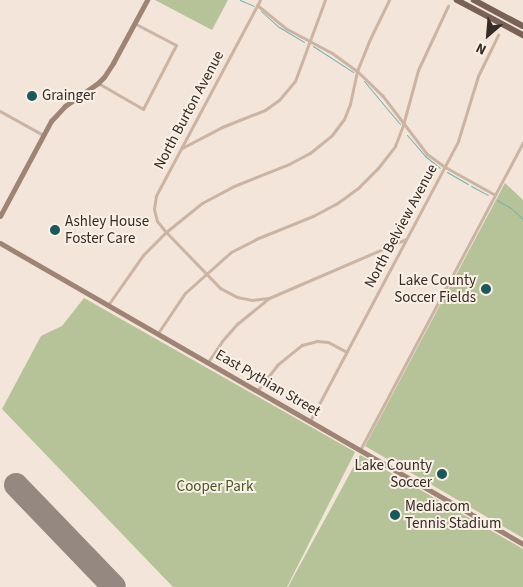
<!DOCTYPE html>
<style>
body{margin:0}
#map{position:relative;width:523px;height:587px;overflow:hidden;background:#f3e5d9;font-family:"Source Sans 3",sans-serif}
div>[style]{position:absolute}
.green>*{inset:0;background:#b6c298}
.stream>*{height:1px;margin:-0.5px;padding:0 0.5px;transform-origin:0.5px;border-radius:0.5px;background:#76b1b1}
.runway>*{height:24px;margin:-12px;padding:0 12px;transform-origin:12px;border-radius:12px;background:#948880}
.street>*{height:3px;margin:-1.5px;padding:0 1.5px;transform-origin:1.5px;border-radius:1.5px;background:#cbb4a4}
.secondary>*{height:5px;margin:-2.5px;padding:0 2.5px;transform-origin:2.5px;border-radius:2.5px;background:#9f8375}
.primary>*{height:5.5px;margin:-2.75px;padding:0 2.75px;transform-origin:2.75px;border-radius:2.75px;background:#796156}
.dots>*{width:14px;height:14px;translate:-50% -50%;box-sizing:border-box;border:2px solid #faf0e5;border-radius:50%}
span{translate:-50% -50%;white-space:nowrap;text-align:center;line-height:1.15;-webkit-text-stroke:4px #faf0e5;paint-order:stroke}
.poi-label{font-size:15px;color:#362b26}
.left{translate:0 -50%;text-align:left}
.right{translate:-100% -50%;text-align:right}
.street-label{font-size:15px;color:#362b26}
.park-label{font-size:15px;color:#475629}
.north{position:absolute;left:463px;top:10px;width:50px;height:50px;-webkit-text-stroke:4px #faf0e5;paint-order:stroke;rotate:207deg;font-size:14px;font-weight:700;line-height:20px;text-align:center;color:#362b26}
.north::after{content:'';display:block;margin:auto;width:18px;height:22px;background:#362b26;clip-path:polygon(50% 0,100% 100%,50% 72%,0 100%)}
</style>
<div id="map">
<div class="green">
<i style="clip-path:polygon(155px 0,228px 0,212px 30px)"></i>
<i style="clip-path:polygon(505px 183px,523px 200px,523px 538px,365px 446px)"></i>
<i style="clip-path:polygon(84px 298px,355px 452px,287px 587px,173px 587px,2px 409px,41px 336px,62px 326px)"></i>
<i style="clip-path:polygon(360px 455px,523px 549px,523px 587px,288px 587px)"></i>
</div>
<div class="stream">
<i style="left:240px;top:0;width:15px;rotate:23deg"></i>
<i style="left:261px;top:11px;width:24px;rotate:42deg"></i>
<i style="left:279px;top:27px;width:29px;rotate:31deg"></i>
<i style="left:313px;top:46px;width:48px;rotate:33deg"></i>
<i style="left:364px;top:81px;width:56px;rotate:50.1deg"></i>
<i style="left:407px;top:135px;width:28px;rotate:49deg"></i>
<i style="left:425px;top:156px;width:19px;rotate:39deg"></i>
<i style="left:447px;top:172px;width:24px;rotate:30deg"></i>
<i style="left:471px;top:186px;width:19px;rotate:28deg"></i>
<i style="left:497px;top:200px;width:16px;rotate:30deg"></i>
<i style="left:511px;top:208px;width:16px;rotate:43deg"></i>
</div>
<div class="runway">
<i style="left:16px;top:485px;width:141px;rotate:46.1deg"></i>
</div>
<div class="street">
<i style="left:260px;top:0;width:222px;rotate:118deg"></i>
<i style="left:156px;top:196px;width:13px;rotate:99deg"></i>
<i style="left:154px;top:209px;width:12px;rotate:76deg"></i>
<i style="left:157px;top:221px;width:14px;rotate:51deg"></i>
<i style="left:166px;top:232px;width:78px;rotate:46deg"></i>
<i style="left:220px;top:288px;width:19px;rotate:28deg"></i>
<i style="left:237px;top:297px;width:15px;rotate:11deg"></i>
<i style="left:252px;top:300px;width:17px;rotate:-7deg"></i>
<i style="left:257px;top:5px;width:38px;rotate:39deg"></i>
<i style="left:287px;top:29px;width:51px;rotate:28.1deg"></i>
<i style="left:332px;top:53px;width:31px;rotate:36deg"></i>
<i style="left:357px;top:71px;width:35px;rotate:44deg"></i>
<i style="left:382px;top:95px;width:74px;rotate:52.7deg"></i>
<i style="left:427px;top:154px;width:22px;rotate:36deg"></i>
<i style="left:445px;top:167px;width:57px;rotate:29.2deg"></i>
<i style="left:98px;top:83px;width:52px;rotate:30deg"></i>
<i style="left:143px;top:109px;width:72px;rotate:-62.7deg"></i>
<i style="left:176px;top:45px;width:47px;rotate:-152.4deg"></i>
<i style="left:0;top:111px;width:49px;rotate:29.2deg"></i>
<i style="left:182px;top:148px;width:45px;rotate:-27.7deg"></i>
<i style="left:222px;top:127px;width:46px;rotate:-21.6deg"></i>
<i style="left:265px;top:110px;width:17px;rotate:-36deg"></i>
<i style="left:279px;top:100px;width:25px;rotate:-50deg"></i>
<i style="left:295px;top:81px;width:86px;rotate:-69.7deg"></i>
<i style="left:108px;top:305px;width:61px;rotate:-55deg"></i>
<i style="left:143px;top:255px;width:33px;rotate:-45deg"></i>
<i style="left:166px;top:232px;width:46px;rotate:-38.9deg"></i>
<i style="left:202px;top:203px;width:36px;rotate:-28deg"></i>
<i style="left:234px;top:186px;width:59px;rotate:-21.8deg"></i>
<i style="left:289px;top:164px;width:24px;rotate:-28deg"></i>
<i style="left:310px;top:153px;width:28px;rotate:-39deg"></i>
<i style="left:332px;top:135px;width:20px;rotate:-53deg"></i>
<i style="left:344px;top:119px;width:16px;rotate:-68deg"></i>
<i style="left:350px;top:104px;width:34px;rotate:-78deg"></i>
<i style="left:357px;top:71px;width:32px;rotate:-68deg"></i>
<i style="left:369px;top:41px;width:46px;rotate:-64deg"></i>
<i style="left:158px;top:333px;width:48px;rotate:-56deg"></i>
<i style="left:185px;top:293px;width:62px;rotate:-41.7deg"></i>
<i style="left:231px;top:252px;width:28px;rotate:-27deg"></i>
<i style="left:256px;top:239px;width:61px;rotate:-22deg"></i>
<i style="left:313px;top:216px;width:26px;rotate:-28deg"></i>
<i style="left:336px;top:204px;width:29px;rotate:-36deg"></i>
<i style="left:359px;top:187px;width:27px;rotate:-45deg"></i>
<i style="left:378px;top:168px;width:28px;rotate:-52deg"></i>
<i style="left:395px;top:146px;width:22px;rotate:-69deg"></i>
<i style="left:403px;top:125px;width:57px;rotate:-74.7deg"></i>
<i style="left:418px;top:70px;width:71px;rotate:-64.9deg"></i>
<i style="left:208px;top:362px;width:25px;rotate:-56deg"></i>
<i style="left:222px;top:341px;width:23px;rotate:-49deg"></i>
<i style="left:237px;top:324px;width:41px;rotate:-39.1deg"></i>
<i style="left:269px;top:298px;width:149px;rotate:-23.3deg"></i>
<i style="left:257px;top:391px;width:33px;rotate:-52deg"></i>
<i style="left:277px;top:365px;width:32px;rotate:-39deg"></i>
<i style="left:302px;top:345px;width:16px;rotate:-15deg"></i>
<i style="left:317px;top:341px;width:11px;rotate:5deg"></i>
<i style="left:328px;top:342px;width:21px;rotate:28deg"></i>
<i style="left:310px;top:421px;width:317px;rotate:-62.1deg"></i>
<i style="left:458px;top:141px;width:68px;rotate:-72.9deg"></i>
<i style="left:478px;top:76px;width:46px;rotate:-64deg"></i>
<i style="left:360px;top:450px;width:348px;rotate:-62.1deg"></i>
</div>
<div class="secondary">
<i style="left:0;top:216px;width:108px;rotate:-61.8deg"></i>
<i style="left:51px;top:121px;width:21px;rotate:-47deg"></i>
<i style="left:65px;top:106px;width:40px;rotate:-34.9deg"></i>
<i style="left:98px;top:83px;width:8px;rotate:-45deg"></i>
<i style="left:104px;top:77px;width:17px;rotate:-57deg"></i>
<i style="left:113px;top:63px;width:72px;rotate:-61.6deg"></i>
<i style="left:0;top:243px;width:603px;rotate:29.92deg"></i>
</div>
<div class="primary">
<i style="left:457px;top:0;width:75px;rotate:27.9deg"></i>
<i style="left:474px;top:0;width:55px;rotate:28deg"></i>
</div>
<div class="dots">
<i style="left:32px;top:96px;background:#1a585a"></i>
<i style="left:55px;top:230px;background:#1a585a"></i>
<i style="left:486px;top:289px;background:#1a585a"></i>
<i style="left:442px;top:474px;background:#1a585a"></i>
<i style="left:395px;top:515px;background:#1a585a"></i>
</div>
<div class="poi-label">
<span class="left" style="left:42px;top:96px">Grainger</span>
<span class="left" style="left:65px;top:230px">Ashley House<br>Foster Care</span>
<span class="right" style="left:476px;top:289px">Lake County<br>Soccer Fields</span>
<span class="right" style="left:432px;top:474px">Lake County<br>Soccer</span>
<span class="left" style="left:405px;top:515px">Mediacom<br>Tennis Stadium</span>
</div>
<div class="street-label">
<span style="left:189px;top:110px;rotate:-62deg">North Burton Avenue</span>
<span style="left:401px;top:226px;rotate:-62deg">North Belview Avenue</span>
<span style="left:268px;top:383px;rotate:30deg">East Pythian Street</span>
</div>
<div class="park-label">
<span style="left:215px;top:487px">Cooper Park</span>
</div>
<div class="north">N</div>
</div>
